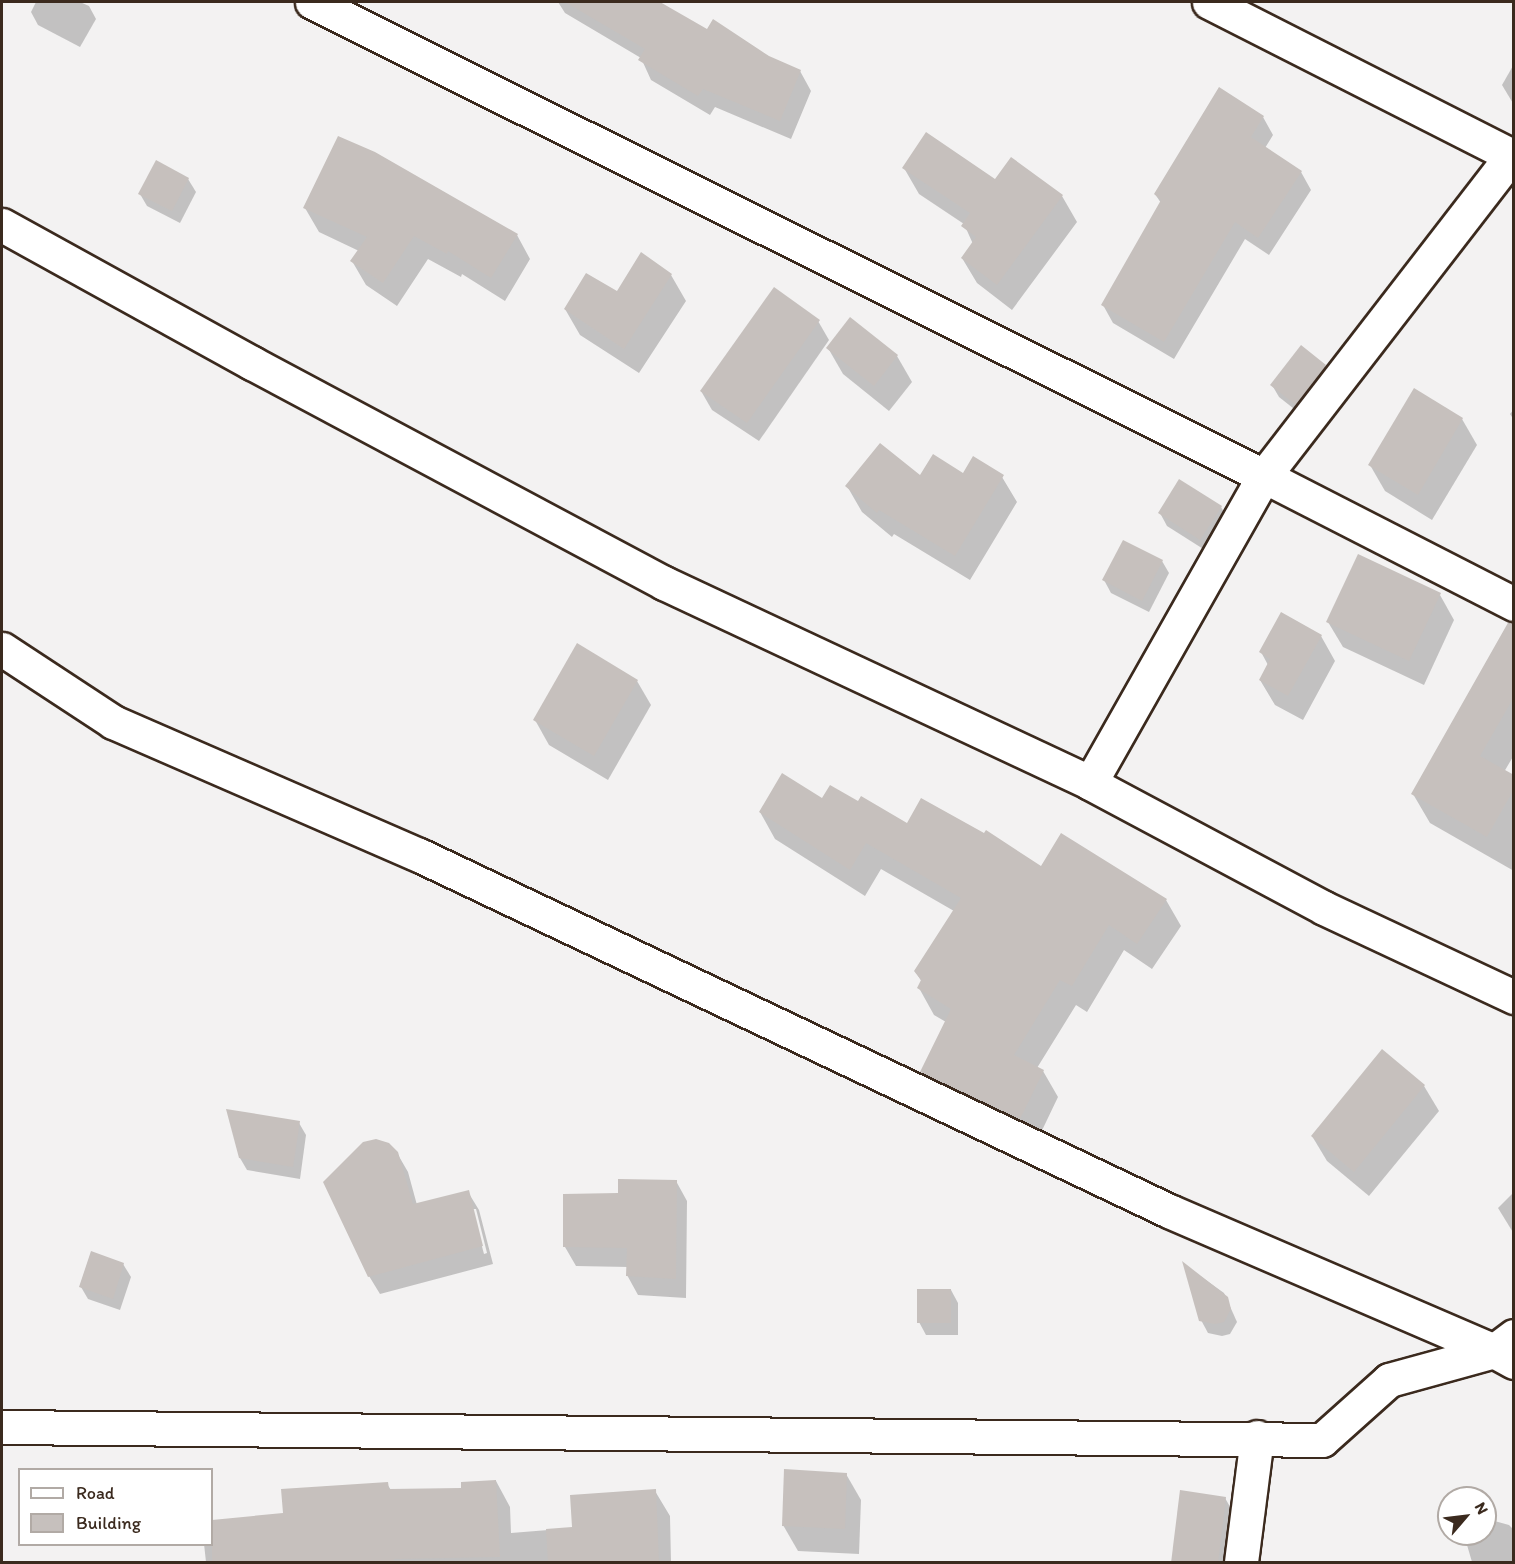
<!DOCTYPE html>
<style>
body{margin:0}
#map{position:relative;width:1515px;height:1564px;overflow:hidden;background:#f3f2f2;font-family:Itim,sans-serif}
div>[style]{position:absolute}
.shadow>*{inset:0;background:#0003}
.building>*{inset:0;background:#c6c0bd}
.roads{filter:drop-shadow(2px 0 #3b2a1e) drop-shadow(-2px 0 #3b2a1e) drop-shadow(0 2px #3b2a1e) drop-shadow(0 -2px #3b2a1e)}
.minor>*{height:33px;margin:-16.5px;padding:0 16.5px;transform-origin:16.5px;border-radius:16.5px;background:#fff}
span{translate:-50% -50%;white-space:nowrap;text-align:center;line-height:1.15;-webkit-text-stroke:6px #fff;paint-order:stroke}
.frame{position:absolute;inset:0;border:3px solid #3b2a1e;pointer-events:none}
.legend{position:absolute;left:18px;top:1468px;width:195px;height:78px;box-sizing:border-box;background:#fff;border:2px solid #b1aaa5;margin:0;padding:8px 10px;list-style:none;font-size:18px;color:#3b2a1e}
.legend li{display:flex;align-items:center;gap:12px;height:30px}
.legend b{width:30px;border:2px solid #b1aaa5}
.north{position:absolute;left:1437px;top:1486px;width:60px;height:60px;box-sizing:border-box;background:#fff;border:2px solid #b1aaa5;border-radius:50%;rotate:62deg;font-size:16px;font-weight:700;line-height:24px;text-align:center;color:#3b2a1e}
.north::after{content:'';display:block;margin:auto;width:21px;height:27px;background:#3b2a1e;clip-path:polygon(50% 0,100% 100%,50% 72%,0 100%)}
</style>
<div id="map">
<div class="shadow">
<i style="clip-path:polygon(36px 2px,80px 2px,89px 6px,96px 19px,80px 47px,38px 25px,31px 12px)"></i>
<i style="clip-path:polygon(558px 2px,623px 2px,637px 11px,643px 2px,657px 2px,707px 31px,800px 71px,811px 91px,791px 139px,715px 107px,710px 115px,651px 80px,641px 58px,565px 13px)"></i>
<i style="clip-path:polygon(1514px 64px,1514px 105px,1502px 85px)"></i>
<i style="clip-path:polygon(1263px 117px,1273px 135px,1265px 148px,1301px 172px,1311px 190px,1269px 255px,1245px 239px,1174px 359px,1113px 323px,1103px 305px,1161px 203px,1155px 194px)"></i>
<i style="clip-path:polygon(1012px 159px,1062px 196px,1077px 222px,1012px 310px,977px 283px,962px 258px,973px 244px,964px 224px,919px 194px,904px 168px,995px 181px)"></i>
<i style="clip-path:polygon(157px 162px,188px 179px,196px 192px,180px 223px,147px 206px,140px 194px)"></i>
<i style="clip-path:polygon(305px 208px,517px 235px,530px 259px,505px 301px,462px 274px,461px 277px,428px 259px,397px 306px,366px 285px,352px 261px,359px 251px,319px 232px)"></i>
<i style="clip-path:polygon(642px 255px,671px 275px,686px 301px,639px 373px,580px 335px,565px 309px,617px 293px)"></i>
<i style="clip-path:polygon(850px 319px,897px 356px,912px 382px,889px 411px,843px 374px,828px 348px)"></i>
<i style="clip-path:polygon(818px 321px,829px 340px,759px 441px,712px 410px,701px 391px)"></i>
<i style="clip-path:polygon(1325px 366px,1332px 378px,1303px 416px,1279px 397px,1272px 385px)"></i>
<i style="clip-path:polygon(1514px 409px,1514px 420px,1510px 414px)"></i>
<i style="clip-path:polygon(1462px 419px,1477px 445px,1432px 520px,1385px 491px,1370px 465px)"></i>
<i style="clip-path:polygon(964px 475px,1002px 477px,1017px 502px,970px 580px,894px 534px,892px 537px,862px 512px,847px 486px)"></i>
<i style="clip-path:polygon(1221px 507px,1228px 519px,1208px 552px,1167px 526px,1160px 513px)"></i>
<i style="clip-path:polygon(1162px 561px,1169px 573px,1149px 612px,1111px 593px,1104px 580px)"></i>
<i style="clip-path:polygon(1440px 595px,1454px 620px,1424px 685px,1343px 647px,1328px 622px)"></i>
<i style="clip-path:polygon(1514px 626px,1514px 755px,1504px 772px,1514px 777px,1514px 871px,1430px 823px,1413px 794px)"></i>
<i style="clip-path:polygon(1321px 636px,1335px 661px,1303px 720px,1275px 705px,1260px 680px,1268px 665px,1261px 652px)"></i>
<i style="clip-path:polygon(637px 681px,651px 705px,608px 780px,549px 745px,535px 720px)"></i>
<i style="clip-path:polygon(823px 800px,858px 803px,907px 825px,1042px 868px,1166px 900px,1181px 926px,1152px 969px,1124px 950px,1087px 1012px,1076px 1005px,1037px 1068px,1043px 1071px,1058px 1097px,1035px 1145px,937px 1098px,922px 1072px,946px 1022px,934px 1015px,919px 988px,922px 982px,915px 971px,954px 911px,881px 869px,865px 896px,775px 839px,760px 812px)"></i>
<i style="clip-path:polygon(1382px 1051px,1424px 1086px,1439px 1111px,1369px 1196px,1327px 1161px,1312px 1136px)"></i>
<i style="clip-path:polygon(299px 1123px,306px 1135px,300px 1179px,247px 1170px,240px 1158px)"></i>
<i style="clip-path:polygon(evenodd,397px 1153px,408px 1172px,417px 1205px,468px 1192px,479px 1210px,493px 1264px,380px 1294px,369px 1276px,397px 1153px,472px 1209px,476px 1209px,487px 1253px,484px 1254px,472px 1209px)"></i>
<i style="clip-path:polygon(676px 1181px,687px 1201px,686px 1298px,638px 1295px,627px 1275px,628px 1267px,576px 1266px,565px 1247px,619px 1194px)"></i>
<i style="clip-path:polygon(1514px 1192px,1514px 1234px,1498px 1208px)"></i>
<i style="clip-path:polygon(123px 1264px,131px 1277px,120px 1310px,88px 1299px,81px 1287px)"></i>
<i style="clip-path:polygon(1185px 1265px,1224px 1293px,1237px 1322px,1230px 1334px,1222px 1336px,1208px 1333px,1201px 1320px)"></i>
<i style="clip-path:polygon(951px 1290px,958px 1303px,958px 1335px,926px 1335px,919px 1322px)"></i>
<i style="clip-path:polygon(846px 1474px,861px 1500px,859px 1554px,798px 1551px,783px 1525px)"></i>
<i style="clip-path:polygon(496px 1481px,510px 1507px,511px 1533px,573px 1528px,655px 1491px,670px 1516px,671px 1562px,206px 1562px,204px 1544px,212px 1544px,212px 1522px,284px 1514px,387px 1484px,391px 1490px,463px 1490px)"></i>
<i style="clip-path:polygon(1225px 1498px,1240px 1524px,1235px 1562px,1172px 1562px)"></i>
<i style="clip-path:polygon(1491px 1520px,1509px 1525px,1514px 1530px,1514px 1562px,1472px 1562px,1467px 1545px,1472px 1534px,1485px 1534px,1485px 1523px)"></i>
</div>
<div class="building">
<i style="clip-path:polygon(565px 2px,660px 2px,707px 29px,713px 19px,769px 56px,801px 70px,780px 121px,703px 89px,698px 96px,638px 60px,645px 49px)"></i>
<i style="clip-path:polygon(1219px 87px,1264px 116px,1251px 137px,1302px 171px,1258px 238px,1235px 222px,1164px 342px,1101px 305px,1161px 200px,1154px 194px)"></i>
<i style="clip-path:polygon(926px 132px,995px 179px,1011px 157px,1063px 195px,997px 285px,961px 258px,976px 237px,961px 226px,970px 213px,902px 168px)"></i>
<i style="clip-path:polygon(338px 136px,375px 152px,518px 234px,491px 278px,448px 251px,447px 254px,414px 236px,383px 283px,350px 261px,367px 237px,303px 208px)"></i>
<i style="clip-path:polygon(156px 160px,189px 178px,172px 211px,138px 194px)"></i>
<i style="clip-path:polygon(641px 252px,672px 274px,624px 349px,564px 309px,586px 273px,617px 291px)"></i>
<i style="clip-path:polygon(774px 287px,820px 320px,747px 423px,700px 391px)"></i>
<i style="clip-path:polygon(850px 317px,898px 355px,874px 386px,826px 348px)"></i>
<i style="clip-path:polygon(1301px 345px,1326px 365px,1296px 405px,1270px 385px)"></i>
<i style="clip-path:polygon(1414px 388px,1463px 418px,1418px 495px,1368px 465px)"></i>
<i style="clip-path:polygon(880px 443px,920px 475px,933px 454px,963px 473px,973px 456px,1004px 475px,955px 556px,879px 510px,877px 513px,845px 486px)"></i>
<i style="clip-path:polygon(1179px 479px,1222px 506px,1200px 540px,1158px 513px)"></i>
<i style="clip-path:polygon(1123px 540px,1163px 560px,1142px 601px,1102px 580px)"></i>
<i style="clip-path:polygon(1358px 554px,1441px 593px,1409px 661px,1326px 622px)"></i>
<i style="clip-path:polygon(1281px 612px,1322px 635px,1288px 696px,1259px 680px,1270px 659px,1259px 652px)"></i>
<i style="clip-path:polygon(1509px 621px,1514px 622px,1514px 697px,1480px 756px,1514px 775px,1514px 789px,1487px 837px,1411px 794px)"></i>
<i style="clip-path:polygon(577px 643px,638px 680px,594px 756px,533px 720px)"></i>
<i style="clip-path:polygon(782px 773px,822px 798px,830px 785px,858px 801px,861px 796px,907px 823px,921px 798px,984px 833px,986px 830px,1041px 866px,1061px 833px,1167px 899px,1137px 944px,1109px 925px,1072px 986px,1060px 980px,1014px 1055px,1044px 1070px,1020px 1119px,920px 1072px,951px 1009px,917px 988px,921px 980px,914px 971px,961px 898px,866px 843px,850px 870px,759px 812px)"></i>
<i style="clip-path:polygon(1382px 1049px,1425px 1085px,1354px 1172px,1311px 1136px)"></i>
<i style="clip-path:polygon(226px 1109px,300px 1121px,293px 1167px,239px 1158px)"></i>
<i style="clip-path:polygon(376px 1139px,389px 1143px,398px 1152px,413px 1204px,469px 1190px,483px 1246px,368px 1277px,323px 1182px,363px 1142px)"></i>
<i style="clip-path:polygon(618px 1179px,677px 1180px,676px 1279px,626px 1276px,627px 1248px,563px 1247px,563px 1194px,618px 1193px)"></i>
<i style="clip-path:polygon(91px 1251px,124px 1263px,113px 1299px,79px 1287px)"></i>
<i style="clip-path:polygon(1182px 1261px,1228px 1297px,1231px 1309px,1224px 1322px,1215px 1324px,1199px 1321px)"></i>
<i style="clip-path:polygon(917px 1289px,951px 1289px,951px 1323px,917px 1323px)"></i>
<i style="clip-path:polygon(784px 1469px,847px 1473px,845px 1529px,782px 1526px)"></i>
<i style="clip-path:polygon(496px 1480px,500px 1557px,394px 1559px,394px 1563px,212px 1563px,212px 1520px,283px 1513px,281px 1489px,388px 1482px,389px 1489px,461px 1488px,461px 1482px)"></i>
<i style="clip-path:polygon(656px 1489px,659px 1563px,548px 1563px,546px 1529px,572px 1527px,570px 1495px)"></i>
<i style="clip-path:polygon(1180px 1490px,1226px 1497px,1218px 1563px,1171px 1563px)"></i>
</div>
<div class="roads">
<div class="minor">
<i style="left:312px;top:2px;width:1063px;rotate:26.47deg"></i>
<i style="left:1264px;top:476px;width:281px;rotate:27.1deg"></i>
<i style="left:1209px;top:2px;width:342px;rotate:26.9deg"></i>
<i style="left:2px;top:225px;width:286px;rotate:28.9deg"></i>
<i style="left:252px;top:363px;width:467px;rotate:28.1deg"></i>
<i style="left:664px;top:583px;width:471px;rotate:25.1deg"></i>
<i style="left:1090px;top:783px;width:265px;rotate:28.1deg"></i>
<i style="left:1324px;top:908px;width:210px;rotate:25.1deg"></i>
<i style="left:2px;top:649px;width:133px;rotate:33.3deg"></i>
<i style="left:113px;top:722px;width:334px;rotate:23.5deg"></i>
<i style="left:419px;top:855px;width:830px;rotate:25.39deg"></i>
<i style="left:1169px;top:1211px;width:354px;rotate:23.3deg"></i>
<i style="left:1494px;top:1351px;width:23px;rotate:29deg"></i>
<i style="left:1090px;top:783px;width:353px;rotate:-60.5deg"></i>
<i style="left:1264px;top:476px;width:406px;rotate:-52.3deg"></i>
<i style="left:2px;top:1427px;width:1320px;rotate:0.56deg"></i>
<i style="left:1322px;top:1440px;width:90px;rotate:-41.8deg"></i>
<i style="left:1389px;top:1380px;width:109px;rotate:-15.4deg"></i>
<i style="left:1494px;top:1351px;width:25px;rotate:-37deg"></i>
<i style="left:1241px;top:1562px;width:126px;rotate:-82.7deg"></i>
</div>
</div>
<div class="frame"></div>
<ul class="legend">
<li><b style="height:8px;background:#fff"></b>Road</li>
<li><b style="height:16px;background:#c6c0bd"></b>Building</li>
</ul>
<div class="north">N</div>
</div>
